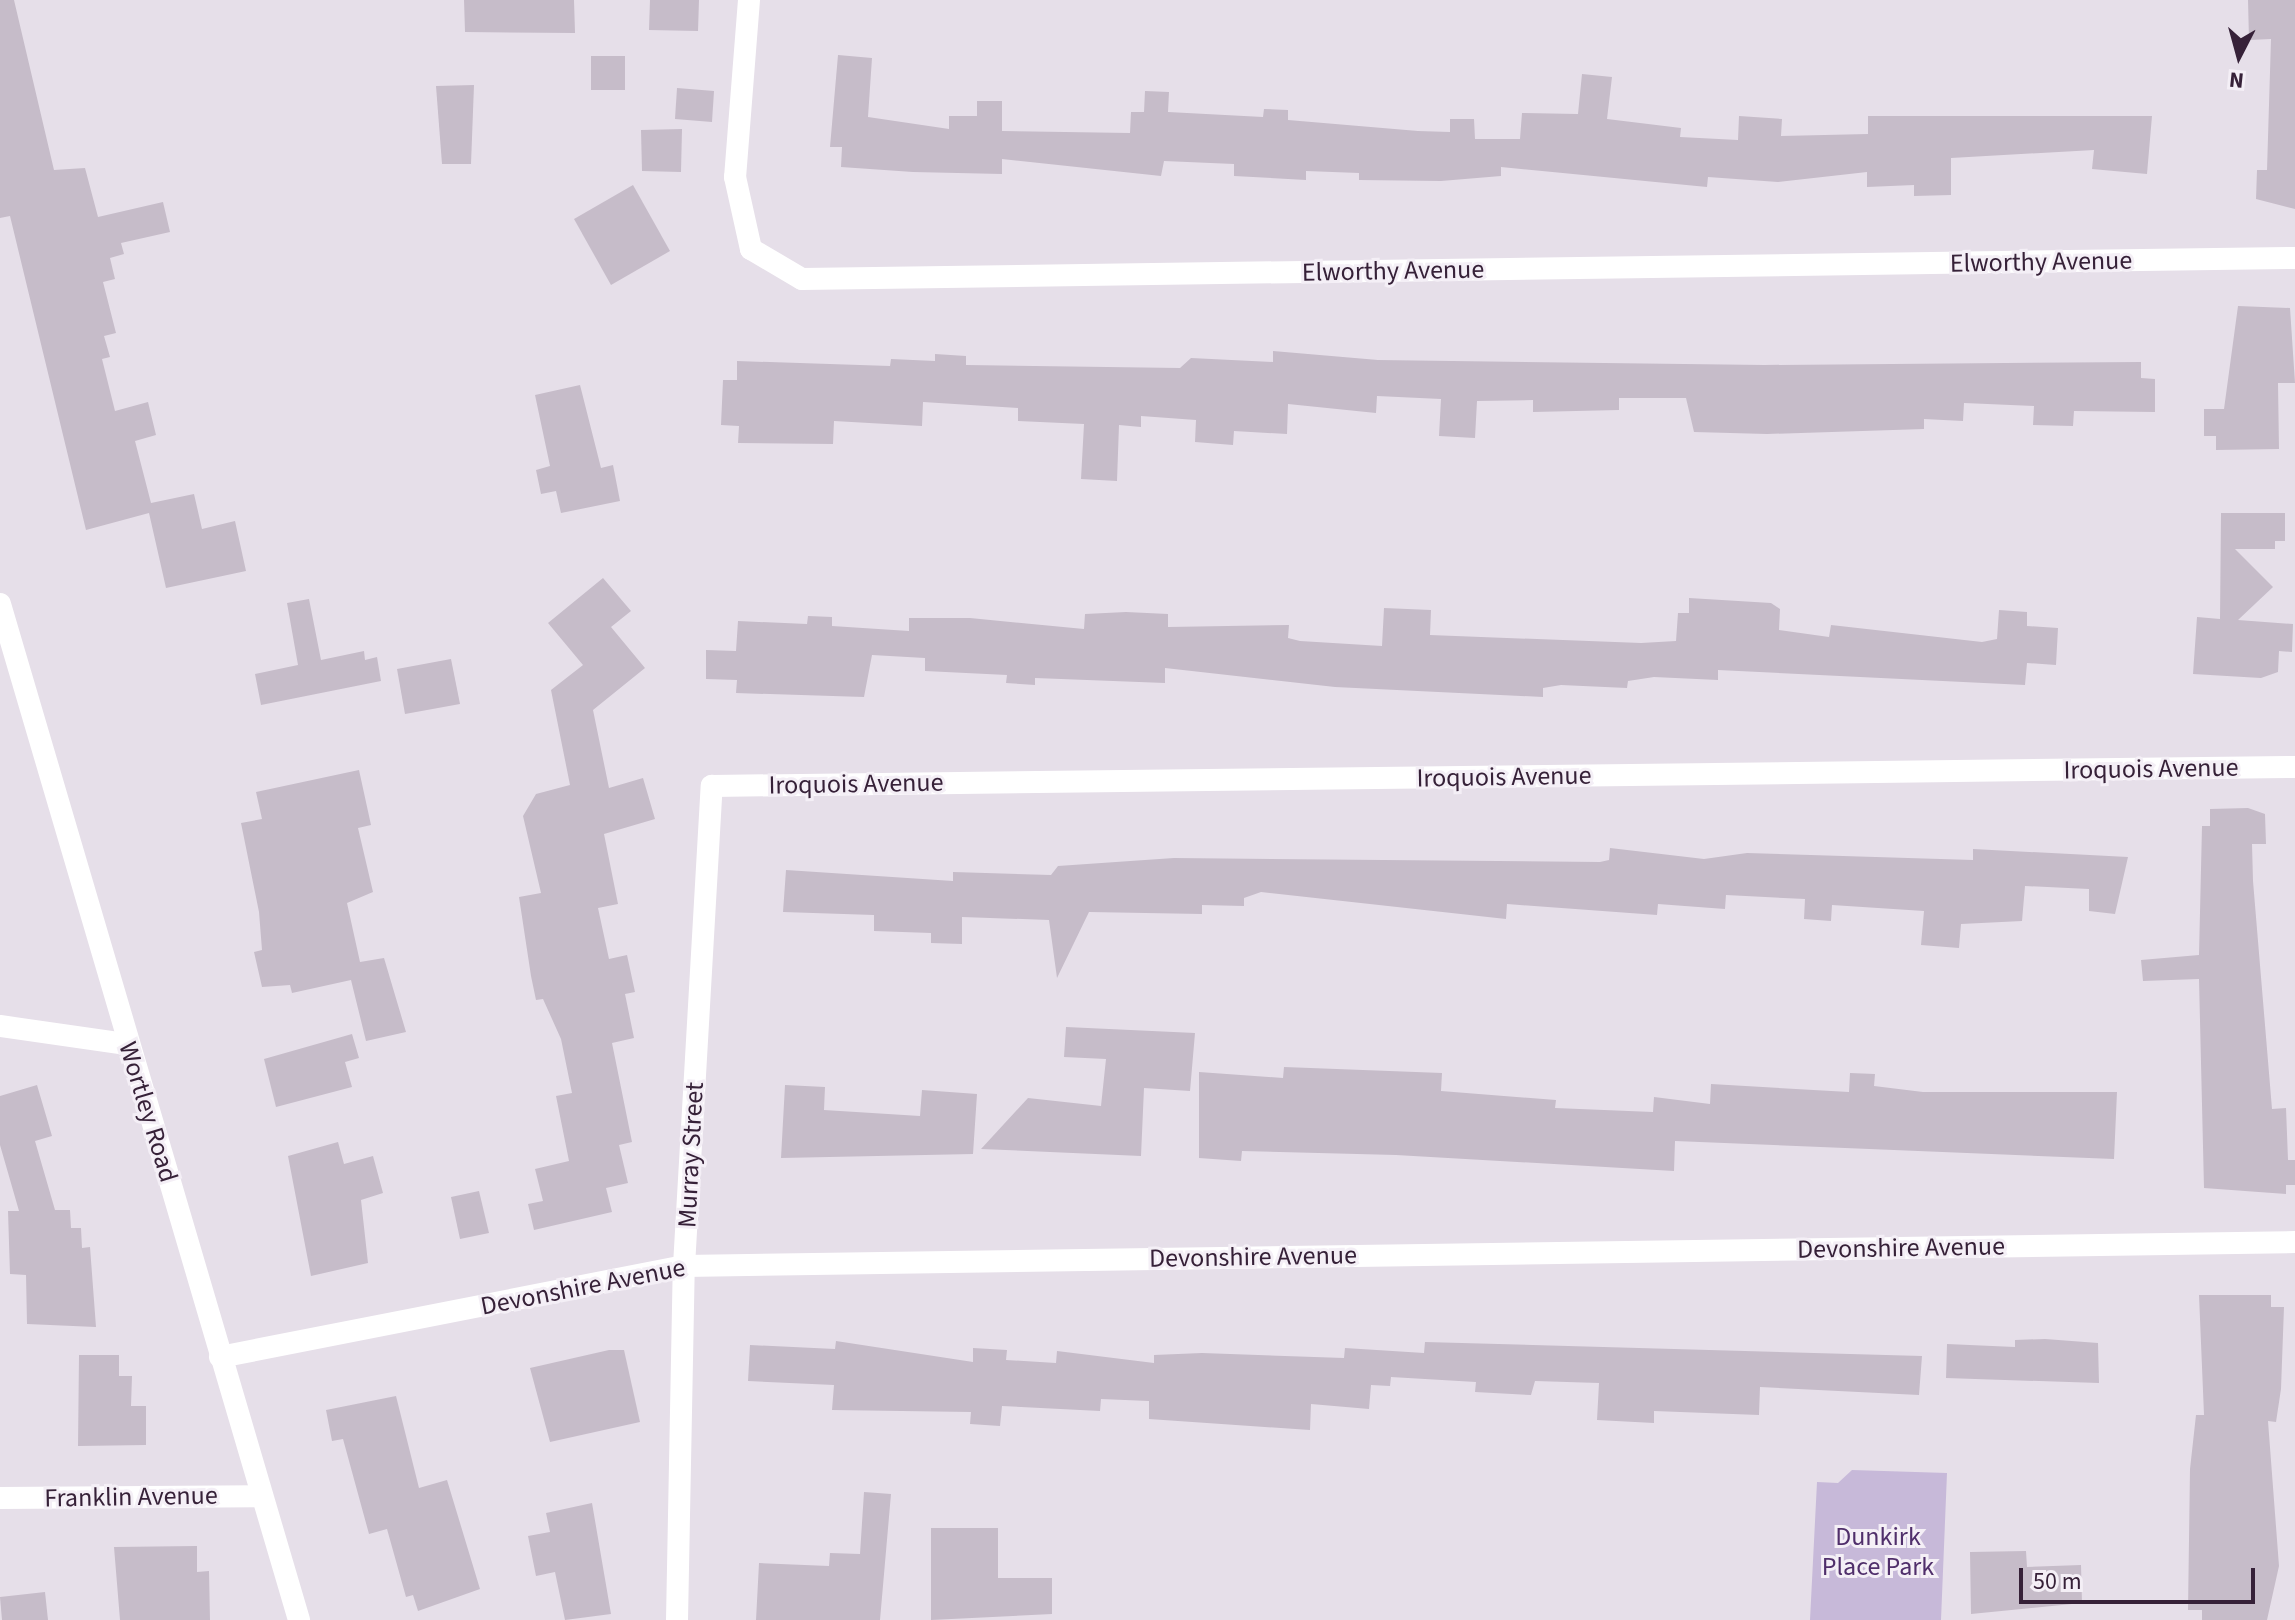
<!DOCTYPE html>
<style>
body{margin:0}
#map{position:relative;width:2295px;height:1620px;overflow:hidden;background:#e6dfe9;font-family:"Source Sans 3",sans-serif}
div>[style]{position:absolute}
.green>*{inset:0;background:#c7b9d9}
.building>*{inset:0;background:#c6bcc9}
.minor>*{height:22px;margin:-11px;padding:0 11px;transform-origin:11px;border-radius:11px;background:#fff}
.tertiary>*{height:22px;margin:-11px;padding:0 11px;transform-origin:11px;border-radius:11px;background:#fff}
span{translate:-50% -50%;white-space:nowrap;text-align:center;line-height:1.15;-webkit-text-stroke:6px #f4eff6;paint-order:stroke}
.street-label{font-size:26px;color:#362138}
.park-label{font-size:26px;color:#502f6b}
.north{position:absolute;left:2199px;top:16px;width:80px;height:80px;-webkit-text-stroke:6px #f4eff6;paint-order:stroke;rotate:186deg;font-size:22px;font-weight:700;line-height:32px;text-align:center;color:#362138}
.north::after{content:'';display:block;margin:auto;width:28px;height:36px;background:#362138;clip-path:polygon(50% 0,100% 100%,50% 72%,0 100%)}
.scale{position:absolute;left:2019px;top:1568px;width:236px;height:36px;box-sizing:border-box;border:4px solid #362138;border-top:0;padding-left:10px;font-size:24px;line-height:28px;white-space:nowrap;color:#362138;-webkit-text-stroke:6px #f4eff6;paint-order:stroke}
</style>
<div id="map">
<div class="green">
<i style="clip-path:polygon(1852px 1470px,1947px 1473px,1941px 1620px,1810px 1620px,1817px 1482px,1838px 1483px)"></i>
</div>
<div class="building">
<i style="clip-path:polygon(0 0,14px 0,54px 170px,85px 168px,98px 217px,163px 202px,170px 232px,121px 243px,124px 254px,110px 258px,115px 279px,103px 282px,116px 333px,104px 336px,110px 357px,102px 359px,115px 411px,148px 402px,156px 435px,135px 441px,151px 503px,194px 494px,202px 529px,235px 521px,246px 571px,166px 588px,149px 513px,86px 530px,10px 216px,0 218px)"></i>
<i style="clip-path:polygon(464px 0,574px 0,575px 33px,465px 32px)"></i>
<i style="clip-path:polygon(650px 0,699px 0,698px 31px,649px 30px)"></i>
<i style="clip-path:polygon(2248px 0,2295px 0,2295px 209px,2256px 199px,2257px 170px,2267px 170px,2271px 39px,2249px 40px)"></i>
<i style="clip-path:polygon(838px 55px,872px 58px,868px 117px,949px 129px,949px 116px,977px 116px,977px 101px,1002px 101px,1002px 131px,1130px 133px,1131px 112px,1144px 112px,1145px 91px,1169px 92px,1168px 112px,1263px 117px,1264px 109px,1288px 110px,1288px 120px,1418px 131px,1450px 132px,1450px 119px,1474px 119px,1475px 139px,1520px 139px,1522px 113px,1578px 114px,1582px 74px,1612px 77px,1607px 119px,1681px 128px,1680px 137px,1738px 140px,1739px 116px,1782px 119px,1781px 136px,1868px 134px,1868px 116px,2152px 116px,2147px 174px,2092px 169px,2094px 150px,1951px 158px,1951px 195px,1914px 196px,1914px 185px,1867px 187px,1867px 172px,1778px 182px,1708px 177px,1707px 187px,1501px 167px,1501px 176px,1441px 181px,1359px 180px,1359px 173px,1306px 171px,1306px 180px,1234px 176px,1234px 164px,1164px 161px,1161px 176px,1002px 159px,1002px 174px,913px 172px,841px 167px,842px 147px,830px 147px)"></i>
<i style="clip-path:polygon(591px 56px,625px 56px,625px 90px,591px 90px)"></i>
<i style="clip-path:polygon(474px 85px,471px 164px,442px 164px,436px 86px)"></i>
<i style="clip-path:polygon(677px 88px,714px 91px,712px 122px,675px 119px)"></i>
<i style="clip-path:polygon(682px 129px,681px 172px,642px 171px,641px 130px)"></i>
<i style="clip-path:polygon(633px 185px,670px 251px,611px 285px,574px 219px)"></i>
<i style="clip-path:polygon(2238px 306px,2290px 308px,2295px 383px,2278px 383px,2279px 449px,2216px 450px,2216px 436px,2204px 436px,2204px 409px,2224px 409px)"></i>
<i style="clip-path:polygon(1273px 351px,1378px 360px,1764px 365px,2141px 362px,2141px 378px,2155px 379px,2155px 412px,2074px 411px,2073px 426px,2033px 425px,2034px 406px,1964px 403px,1963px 421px,1924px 419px,1924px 429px,1767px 434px,1694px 432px,1686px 398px,1619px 398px,1619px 410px,1533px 412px,1533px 400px,1477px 401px,1475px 438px,1439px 436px,1441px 399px,1377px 396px,1376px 413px,1288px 404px,1287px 434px,1234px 431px,1233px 445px,1195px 442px,1196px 420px,1141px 416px,1141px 427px,1119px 425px,1117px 481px,1081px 479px,1084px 424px,1018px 421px,1018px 408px,923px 402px,922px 426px,834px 421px,833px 444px,738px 443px,739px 426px,721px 425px,723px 380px,737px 380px,737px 361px,890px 366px,891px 359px,935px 361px,935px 354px,966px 356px,966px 365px,1180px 368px,1191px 358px,1273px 362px)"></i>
<i style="clip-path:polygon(580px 385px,601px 468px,613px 465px,620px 501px,561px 513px,556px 491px,541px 494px,536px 470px,550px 466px,535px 395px)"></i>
<i style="clip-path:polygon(2221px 513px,2285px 513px,2285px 541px,2275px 541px,2275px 549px,2235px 549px,2273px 587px,2238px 620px,2293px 624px,2292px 652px,2279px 651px,2278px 672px,2261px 678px,2193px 674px,2197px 617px,2220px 619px)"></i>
<i style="clip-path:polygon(603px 578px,631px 611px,611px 627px,645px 668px,593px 710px,609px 788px,643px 778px,655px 819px,604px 834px,618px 904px,598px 908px,609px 959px,627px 955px,635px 992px,625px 994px,634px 1038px,612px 1043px,632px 1142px,619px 1145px,628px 1183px,606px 1188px,612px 1212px,534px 1230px,528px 1204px,543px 1201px,535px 1169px,569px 1161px,556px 1096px,572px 1093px,561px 1039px,543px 999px,536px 1000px,531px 976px,519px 897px,541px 893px,523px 816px,536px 794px,570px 785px,551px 690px,583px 665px,548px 623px)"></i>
<i style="clip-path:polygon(1689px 598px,1771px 603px,1780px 609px,1779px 630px,1829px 637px,1831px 625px,1982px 642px,1997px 639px,1999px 610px,2027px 612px,2027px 626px,2058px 628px,2056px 665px,2027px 663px,2025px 685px,1718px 670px,1718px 680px,1654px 677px,1628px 681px,1627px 688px,1561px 685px,1543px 688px,1543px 697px,1335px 687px,1165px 668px,1165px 683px,1035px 678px,1035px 685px,1006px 683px,1007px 675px,925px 671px,925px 658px,872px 655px,864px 697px,736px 693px,737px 680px,706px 679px,706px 650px,736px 651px,738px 621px,807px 624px,808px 616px,832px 617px,832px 626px,909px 631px,909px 618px,970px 618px,1084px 629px,1085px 614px,1126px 612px,1168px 614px,1168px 627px,1289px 625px,1288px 638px,1300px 641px,1382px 646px,1384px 608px,1431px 610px,1430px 635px,1641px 643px,1676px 641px,1678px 613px,1689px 613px)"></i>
<i style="clip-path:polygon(309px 599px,321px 660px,364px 651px,365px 660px,377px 657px,381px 681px,261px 705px,255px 674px,298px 665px,287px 603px)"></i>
<i style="clip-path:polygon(451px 659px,460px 704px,405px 714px,397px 669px)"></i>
<i style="clip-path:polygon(359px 770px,371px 825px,358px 828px,373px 892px,347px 903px,360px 962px,384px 958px,406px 1032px,366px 1041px,351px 980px,292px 993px,290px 985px,262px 987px,254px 952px,262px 950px,259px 912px,241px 823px,262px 819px,256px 792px)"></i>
<i style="clip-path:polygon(2248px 808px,2265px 814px,2266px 844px,2252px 844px,2253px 881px,2272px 1109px,2286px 1108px,2288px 1160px,2295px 1160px,2295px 1185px,2286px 1185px,2286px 1194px,2204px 1188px,2199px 979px,2143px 981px,2141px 960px,2199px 955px,2202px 826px,2210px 826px,2210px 809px)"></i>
<i style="clip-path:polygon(1610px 848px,1704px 859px,1747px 853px,1973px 860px,1973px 849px,2128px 857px,2115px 914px,2089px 911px,2089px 889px,2025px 886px,2022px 921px,1961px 924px,1959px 948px,1921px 945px,1924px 911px,1832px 905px,1831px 921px,1804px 919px,1805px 899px,1726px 895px,1725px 909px,1658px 904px,1657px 915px,1507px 904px,1506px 919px,1261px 892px,1244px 898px,1244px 906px,1202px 905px,1202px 914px,1089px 912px,1057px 978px,1049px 920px,962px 917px,962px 944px,931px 943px,931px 933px,874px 931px,874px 915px,783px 912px,786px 870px,953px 881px,953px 872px,1051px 875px,1058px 866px,1174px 858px,1600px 862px,1609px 860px)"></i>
<i style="clip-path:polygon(1066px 1027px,1195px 1033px,1190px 1091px,1144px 1088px,1141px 1156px,981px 1149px,1028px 1098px,1101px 1106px,1106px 1059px,1064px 1057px)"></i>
<i style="clip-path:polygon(352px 1034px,359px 1058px,345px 1062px,352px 1087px,276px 1107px,264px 1059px)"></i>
<i style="clip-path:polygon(1284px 1067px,1442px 1073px,1441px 1091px,1556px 1100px,1555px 1108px,1653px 1112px,1654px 1097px,1710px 1104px,1711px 1084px,1849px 1092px,1850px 1073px,1875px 1074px,1874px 1086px,1923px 1092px,2117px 1092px,2114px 1159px,1675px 1141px,1674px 1171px,1396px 1155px,1242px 1151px,1241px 1161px,1199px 1158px,1199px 1072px,1283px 1078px)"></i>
<i style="clip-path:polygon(37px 1085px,52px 1136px,35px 1141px,55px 1210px,70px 1210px,71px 1228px,81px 1228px,82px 1248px,90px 1247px,96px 1327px,27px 1324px,26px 1275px,10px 1274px,8px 1211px,19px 1211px,0 1145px,0 1096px)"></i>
<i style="clip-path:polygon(785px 1085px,825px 1087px,824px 1110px,920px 1116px,922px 1090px,977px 1094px,973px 1154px,781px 1158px)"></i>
<i style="clip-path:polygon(338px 1142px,344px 1164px,373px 1156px,383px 1193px,361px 1200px,368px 1263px,311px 1276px,288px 1156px)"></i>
<i style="clip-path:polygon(479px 1191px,489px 1233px,460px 1239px,451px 1197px)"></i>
<i style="clip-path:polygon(2199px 1295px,2271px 1295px,2271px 1307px,2284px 1307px,2281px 1389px,2276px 1422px,2268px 1421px,2279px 1566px,2267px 1620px,2202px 1620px,2202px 1610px,2188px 1610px,2190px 1469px,2196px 1415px,2204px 1415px)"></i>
<i style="clip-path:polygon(2045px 1339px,2098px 1343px,2099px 1383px,1946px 1378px,1947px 1344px,2015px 1347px,2015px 1340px)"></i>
<i style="clip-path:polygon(836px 1341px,973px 1362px,973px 1348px,1007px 1350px,1006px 1360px,1056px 1363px,1057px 1351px,1154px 1363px,1154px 1355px,1202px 1353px,1344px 1358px,1345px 1348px,1424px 1353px,1425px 1342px,1922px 1356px,1919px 1395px,1760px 1387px,1759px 1415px,1654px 1411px,1654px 1423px,1597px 1420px,1599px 1383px,1535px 1381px,1531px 1395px,1475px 1392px,1476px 1382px,1391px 1377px,1390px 1386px,1371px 1385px,1369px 1409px,1311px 1404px,1310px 1430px,1149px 1419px,1149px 1401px,1101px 1399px,1100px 1411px,1002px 1406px,1000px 1426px,970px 1424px,971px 1412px,832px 1410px,834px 1385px,748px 1381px,750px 1345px,835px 1349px)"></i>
<i style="clip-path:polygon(609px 1350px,624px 1350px,640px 1422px,550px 1442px,530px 1368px)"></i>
<i style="clip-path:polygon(79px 1355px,119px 1355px,119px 1376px,132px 1376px,131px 1406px,146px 1406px,146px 1445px,78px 1446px)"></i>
<i style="clip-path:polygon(396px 1396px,419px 1488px,447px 1480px,480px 1589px,418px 1611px,413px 1595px,406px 1597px,387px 1529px,369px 1534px,343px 1439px,332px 1441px,326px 1410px)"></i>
<i style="clip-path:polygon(864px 1492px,891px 1494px,880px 1620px,756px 1620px,759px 1563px,829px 1566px,830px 1553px,860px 1554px)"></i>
<i style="clip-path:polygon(592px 1503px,611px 1614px,565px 1620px,555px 1572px,536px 1576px,528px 1536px,550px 1532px,546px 1513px)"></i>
<i style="clip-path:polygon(931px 1528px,998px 1528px,998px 1578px,1052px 1578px,1052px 1614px,931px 1620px)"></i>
<i style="clip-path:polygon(197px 1546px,197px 1572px,209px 1571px,210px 1620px,120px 1620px,114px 1547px)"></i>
<i style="clip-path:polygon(2026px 1551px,2027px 1567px,2081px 1565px,2082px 1603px,1971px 1614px,1970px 1552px)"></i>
<i style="clip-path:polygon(45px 1592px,48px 1620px,2px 1620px,0 1597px)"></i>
</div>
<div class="minor">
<i style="left:749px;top:0;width:178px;rotate:94.5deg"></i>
<i style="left:735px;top:177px;width:74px;rotate:77.5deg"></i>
<i style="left:751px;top:249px;width:59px;rotate:30.5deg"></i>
<i style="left:802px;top:279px;width:1493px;rotate:-0.81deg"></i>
<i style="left:0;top:1026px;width:128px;rotate:8.1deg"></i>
<i style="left:220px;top:1357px;width:473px;rotate:-11.1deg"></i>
<i style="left:684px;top:1266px;width:1611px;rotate:-0.85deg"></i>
<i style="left:0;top:1498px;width:262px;rotate:-0.4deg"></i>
<i style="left:677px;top:1620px;width:354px;rotate:-88.9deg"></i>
<i style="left:684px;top:1266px;width:481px;rotate:-86.7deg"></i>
<i style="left:712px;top:786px;width:1583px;rotate:-0.69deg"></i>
</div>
<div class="tertiary">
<i style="left:0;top:604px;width:1059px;rotate:73.6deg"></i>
</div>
<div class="street-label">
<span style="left:2041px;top:262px;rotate:-1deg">Elworthy Avenue</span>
<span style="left:1393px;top:271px;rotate:-1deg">Elworthy Avenue</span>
<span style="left:2151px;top:769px;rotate:-1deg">Iroquois Avenue</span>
<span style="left:1504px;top:777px;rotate:-1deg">Iroquois Avenue</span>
<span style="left:856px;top:784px;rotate:-1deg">Iroquois Avenue</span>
<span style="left:148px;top:1112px;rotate:73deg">Wortley Road</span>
<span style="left:691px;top:1155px;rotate:-87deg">Murray Street</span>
<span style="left:1901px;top:1248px;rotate:-1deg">Devonshire Avenue</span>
<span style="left:1253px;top:1257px;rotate:-1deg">Devonshire Avenue</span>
<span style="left:583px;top:1287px;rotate:-11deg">Devonshire Avenue</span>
<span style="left:131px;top:1497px;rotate:-1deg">Franklin Avenue</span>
</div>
<div class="park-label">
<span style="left:1878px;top:1552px">Dunkirk<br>Place Park</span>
</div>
<div class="north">N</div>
<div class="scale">50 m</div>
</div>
